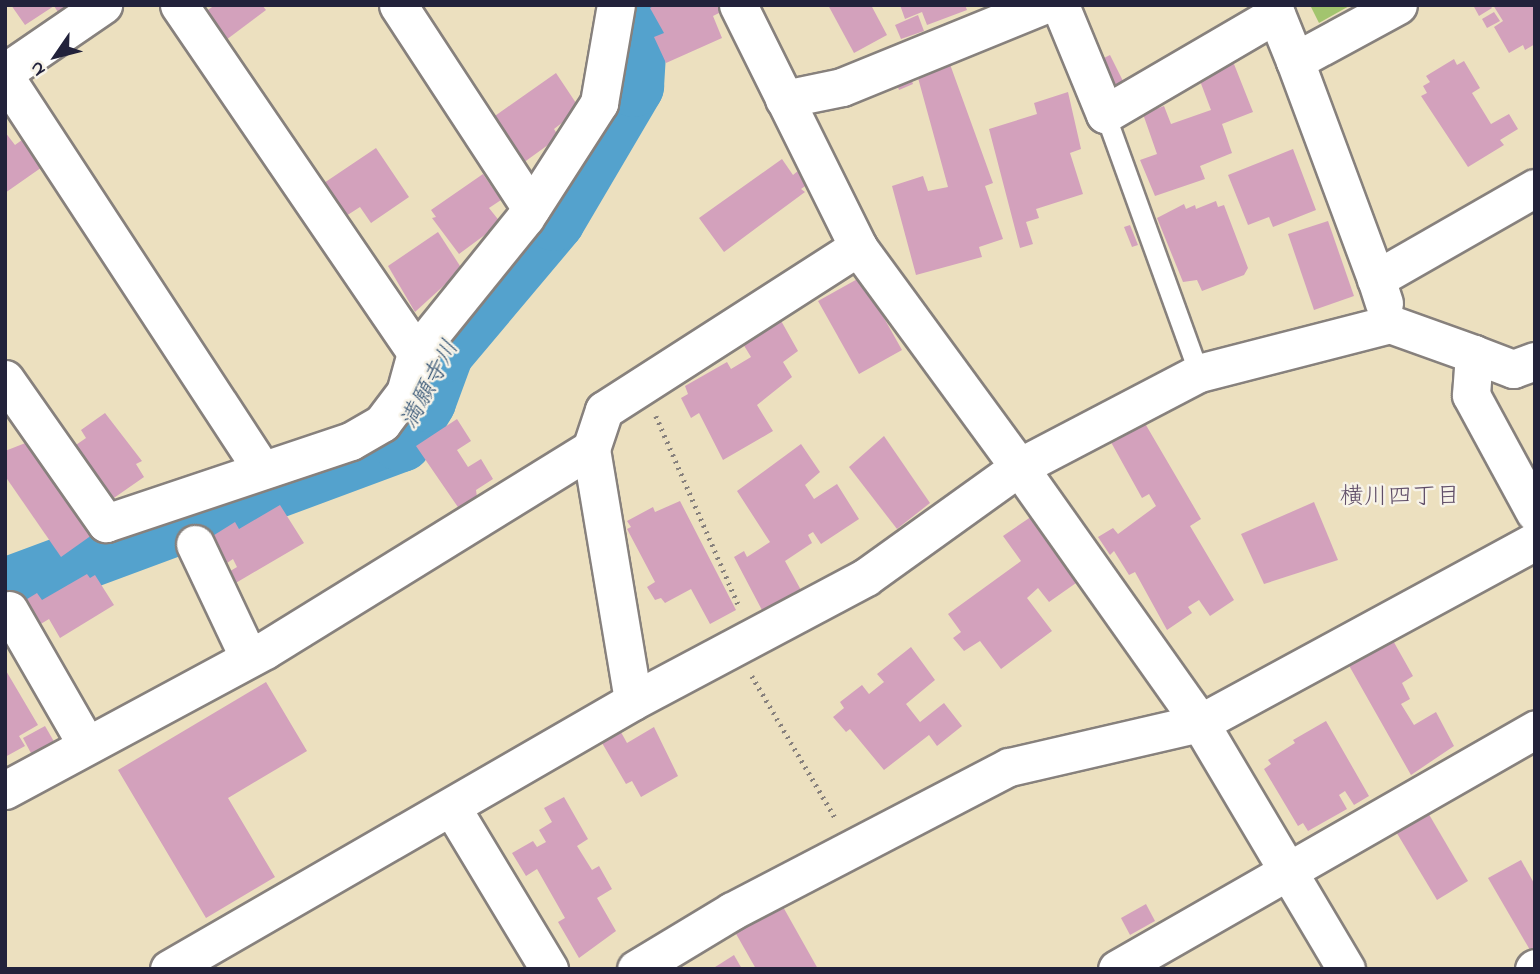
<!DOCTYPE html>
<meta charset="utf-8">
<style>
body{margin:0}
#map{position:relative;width:1540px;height:974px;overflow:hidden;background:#ece0bf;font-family:"Indie Flower","Klee One",sans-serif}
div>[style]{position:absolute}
.green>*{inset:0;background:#a2c46e}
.river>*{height:61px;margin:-30.5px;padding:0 30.5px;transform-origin:30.5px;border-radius:30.5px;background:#54a2cd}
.building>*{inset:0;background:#d3a1bc}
.path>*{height:4.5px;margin-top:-2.25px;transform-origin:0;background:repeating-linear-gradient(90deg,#87817d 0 2px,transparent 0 7px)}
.roads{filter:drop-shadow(2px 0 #87817d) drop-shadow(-2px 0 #87817d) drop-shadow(0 2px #87817d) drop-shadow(0 -2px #87817d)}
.lane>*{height:19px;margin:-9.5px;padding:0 9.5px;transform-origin:9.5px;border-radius:9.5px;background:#fff}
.street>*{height:37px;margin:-18.5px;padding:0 18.5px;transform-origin:18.5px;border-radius:18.5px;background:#fff}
span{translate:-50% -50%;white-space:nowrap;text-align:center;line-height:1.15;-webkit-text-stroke:5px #f7f3e8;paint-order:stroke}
.water-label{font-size:24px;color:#365575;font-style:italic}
.neighbourhood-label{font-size:24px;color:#604e68}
.frame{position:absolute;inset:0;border:7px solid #22223b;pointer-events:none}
.north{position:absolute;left:21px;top:21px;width:70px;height:70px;-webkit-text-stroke:5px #f7f3e8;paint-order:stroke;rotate:235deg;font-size:19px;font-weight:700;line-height:28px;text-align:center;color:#22223b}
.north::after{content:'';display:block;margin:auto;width:24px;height:32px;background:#22223b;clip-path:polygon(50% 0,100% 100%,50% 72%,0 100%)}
</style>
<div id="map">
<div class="green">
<i style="clip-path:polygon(1310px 5px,1351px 5px,1319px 23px)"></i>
</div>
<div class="river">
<i style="left:5px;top:588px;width:422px;rotate:-20.4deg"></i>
<i style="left:401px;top:441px;width:47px;rotate:-59deg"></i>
<i style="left:425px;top:401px;width:52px;rotate:-69.8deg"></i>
<i style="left:443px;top:352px;width:172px;rotate:-49.9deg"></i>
<i style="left:554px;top:220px;width:156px;rotate:-59.5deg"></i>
<i style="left:633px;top:86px;width:81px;rotate:-86.5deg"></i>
</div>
<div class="building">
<i style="clip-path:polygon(11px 5px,70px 5px,71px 7px,60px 15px,54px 6px,25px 25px)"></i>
<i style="clip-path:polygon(215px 5px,262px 5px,266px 10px,222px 43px,202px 14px)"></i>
<i style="clip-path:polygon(655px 5px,718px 5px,721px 12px,713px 16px,722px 38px,666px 63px,654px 37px,664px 33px,650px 8px)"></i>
<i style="clip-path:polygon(828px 5px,871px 5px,887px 35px,854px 53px)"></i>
<i style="clip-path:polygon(900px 5px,965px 5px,967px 10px,927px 25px,922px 12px,905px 19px)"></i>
<i style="clip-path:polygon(1473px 5px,1490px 5px,1492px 8px,1479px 16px)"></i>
<i style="clip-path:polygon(1493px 5px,1535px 5px,1535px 44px,1525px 50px,1523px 45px,1509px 53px,1494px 27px,1503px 21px)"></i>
<i style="clip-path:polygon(1494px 12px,1500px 21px,1487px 28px,1482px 19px)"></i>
<i style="clip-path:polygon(918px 15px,924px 31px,901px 39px,895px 25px)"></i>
<i style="clip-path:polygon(1110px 55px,1123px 81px,1107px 89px,1094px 63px)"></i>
<i style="clip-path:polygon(947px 56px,993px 183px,985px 186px,1003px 239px,979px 247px,982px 257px,916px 275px,892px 186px,923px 176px,928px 191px,948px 187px,915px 67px)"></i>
<i style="clip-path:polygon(1232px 59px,1253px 112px,1222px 124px,1232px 153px,1200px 166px,1205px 179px,1155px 196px,1140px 160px,1157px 154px,1143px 114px,1164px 106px,1171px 124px,1211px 110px,1197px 73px)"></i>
<i style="clip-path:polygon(1454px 59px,1457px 65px,1464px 61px,1480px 88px,1472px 93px,1491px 124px,1509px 114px,1518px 129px,1500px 140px,1504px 145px,1468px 167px,1421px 96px,1427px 93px,1423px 86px,1430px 82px,1426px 76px)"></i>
<i style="clip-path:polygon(909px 72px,913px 84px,899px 90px,895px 78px)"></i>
<i style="clip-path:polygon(556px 73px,580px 109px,554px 129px,559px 137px,523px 163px,492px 118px)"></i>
<i style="clip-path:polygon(1068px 92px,1081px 149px,1070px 153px,1083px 194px,1036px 209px,1039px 218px,1026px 222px,1033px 244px,1020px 248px,989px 129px,1037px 114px,1034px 103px)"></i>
<i style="clip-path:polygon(5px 132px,15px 145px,26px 137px,45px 165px,5px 193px)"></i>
<i style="clip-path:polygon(376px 148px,409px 197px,371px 223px,360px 207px,346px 216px,324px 183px)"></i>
<i style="clip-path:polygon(1293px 149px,1316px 210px,1273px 227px,1269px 217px,1248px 225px,1228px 175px)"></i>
<i style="clip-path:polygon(782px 159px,793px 175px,799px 170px,808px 184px,801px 189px,805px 192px,724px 252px,699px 218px)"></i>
<i style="clip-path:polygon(483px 174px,501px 200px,489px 208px,501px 223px,459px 254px,432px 218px,436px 217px,431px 210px)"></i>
<i style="clip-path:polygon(1216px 201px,1218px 207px,1224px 205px,1248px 268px,1244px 275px,1202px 291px,1197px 280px,1183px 282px,1157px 218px,1184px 204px,1186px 209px,1195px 205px,1196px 209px)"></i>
<i style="clip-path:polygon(1328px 221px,1354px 296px,1314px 310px,1288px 234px)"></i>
<i style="clip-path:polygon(1130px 225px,1138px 245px,1132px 247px,1124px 227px)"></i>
<i style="clip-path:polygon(438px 232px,462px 269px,415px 312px,388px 266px)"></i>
<i style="clip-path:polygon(861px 277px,902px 350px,859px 374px,818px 301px)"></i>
<i style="clip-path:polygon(775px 310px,798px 351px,783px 362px,792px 377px,757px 405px,773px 431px,723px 460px,699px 413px,691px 418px,681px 398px,688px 394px,685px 386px,727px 362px,731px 369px,751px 357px,740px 339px)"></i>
<i style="clip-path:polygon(1136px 408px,1201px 519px,1190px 526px,1234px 600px,1210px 616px,1199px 600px,1188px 607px,1192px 613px,1167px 630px,1135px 572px,1129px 575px,1114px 551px,1110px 555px,1098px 537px,1113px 528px,1118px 534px,1156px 506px,1149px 494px,1142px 498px,1102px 426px)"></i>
<i style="clip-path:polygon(105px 413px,142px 461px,136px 464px,144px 477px,111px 500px,73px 447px,86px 438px,81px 430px)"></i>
<i style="clip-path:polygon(457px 419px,471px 441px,457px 450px,468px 467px,481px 459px,493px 479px,476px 490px,478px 504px,462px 513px,416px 446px)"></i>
<i style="clip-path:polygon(884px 436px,930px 503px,897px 529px,849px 467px)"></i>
<i style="clip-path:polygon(28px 442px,92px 535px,61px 557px,5px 476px,5px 451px)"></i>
<i style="clip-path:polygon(801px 444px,820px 472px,805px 485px,814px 499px,837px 484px,859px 519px,821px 544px,813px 532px,808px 535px,812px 543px,785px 561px,802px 592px,763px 612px,734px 557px,744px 551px,747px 557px,770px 542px,737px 491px)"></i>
<i style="clip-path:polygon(680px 501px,736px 610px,710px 624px,691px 589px,665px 603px,661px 598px,655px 600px,647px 587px,655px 582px,627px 529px,631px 527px,627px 521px,653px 507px,655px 512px)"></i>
<i style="clip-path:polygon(1314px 502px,1338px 560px,1264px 584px,1241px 534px)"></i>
<i style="clip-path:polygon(280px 505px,304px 543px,234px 584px,227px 573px,237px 567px,233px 559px,227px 563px,211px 537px,235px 522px,239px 529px)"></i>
<i style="clip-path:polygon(1041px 510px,1086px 576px,1049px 602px,1038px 588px,1027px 598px,1052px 631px,1001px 669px,980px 641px,964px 651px,953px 638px,961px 632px,948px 614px,1021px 561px,1003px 536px)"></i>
<i style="clip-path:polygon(87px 574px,90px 578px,95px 575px,114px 605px,60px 638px,49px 619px,34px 628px,19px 604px,37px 593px,42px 600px)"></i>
<i style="clip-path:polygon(1391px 637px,1413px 676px,1402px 683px,1410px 699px,1401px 704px,1414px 725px,1436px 712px,1454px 746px,1411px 775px,1347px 662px)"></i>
<i style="clip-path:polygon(911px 647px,935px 680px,906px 704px,920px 722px,944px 703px,962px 726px,937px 746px,929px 735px,884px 770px,850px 729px,846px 732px,833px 717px,844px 708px,840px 702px,862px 685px,869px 694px,884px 682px,877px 674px)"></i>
<i style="clip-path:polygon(5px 669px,38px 725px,19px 736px,25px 746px,5px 757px)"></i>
<i style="clip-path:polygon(266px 682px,307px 751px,228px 798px,275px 877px,206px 918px,118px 770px)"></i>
<i style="clip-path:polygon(1326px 721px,1369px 796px,1354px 805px,1345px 791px,1339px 795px,1347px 809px,1308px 831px,1303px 823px,1298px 826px,1264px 769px,1271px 764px,1268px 760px,1295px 743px,1293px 740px)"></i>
<i style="clip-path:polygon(617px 725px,627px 743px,654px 727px,678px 776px,641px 797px,632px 781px,626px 784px,598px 736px)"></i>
<i style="clip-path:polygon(45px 726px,56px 745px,33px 757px,23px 738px)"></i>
<i style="clip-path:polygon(564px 797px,588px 839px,577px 846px,592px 870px,599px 866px,612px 889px,597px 898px,616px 931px,579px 958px,558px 922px,565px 918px,537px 869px,526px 876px,512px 853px,533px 841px,537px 847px,546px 842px,539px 830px,552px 822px,544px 808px)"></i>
<i style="clip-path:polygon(1427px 811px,1468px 881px,1437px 900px,1395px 830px)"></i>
<i style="clip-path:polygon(1521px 860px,1535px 885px,1535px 947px,1530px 950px,1488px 878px)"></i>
<i style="clip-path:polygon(1146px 904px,1155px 921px,1130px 935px,1121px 918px)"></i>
<i style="clip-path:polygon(782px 905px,818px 969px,756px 969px,735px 932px)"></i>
<i style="clip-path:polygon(734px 955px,742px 969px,712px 969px)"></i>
</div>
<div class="path">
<i style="left:656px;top:416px;width:205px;rotate:66.4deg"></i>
<i style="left:752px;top:676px;width:166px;rotate:59.6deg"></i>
</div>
<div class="roads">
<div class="lane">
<i style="left:1105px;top:114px;width:276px;rotate:70.1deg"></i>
</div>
<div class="street">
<i style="left:179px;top:5px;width:421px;rotate:55.7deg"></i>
<i style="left:398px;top:5px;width:243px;rotate:56.8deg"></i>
<i style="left:738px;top:5px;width:270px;rotate:63.6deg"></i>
<i style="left:858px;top:247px;width:273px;rotate:53.8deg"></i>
<i style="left:1019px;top:467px;width:203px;rotate:-27.6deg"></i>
<i style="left:1199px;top:373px;width:197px;rotate:-14.4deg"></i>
<i style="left:1390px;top:324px;width:89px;rotate:19.7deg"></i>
<i style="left:1060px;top:5px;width:118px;rotate:67.6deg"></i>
<i style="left:1105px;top:114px;width:198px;rotate:-30.3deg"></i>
<i style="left:1276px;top:14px;width:51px;rotate:68deg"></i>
<i style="left:1295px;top:61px;width:117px;rotate:-28.5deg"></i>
<i style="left:1295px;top:61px;width:233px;rotate:69.6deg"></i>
<i style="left:5px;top:72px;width:119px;rotate:-34.4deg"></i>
<i style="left:5px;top:77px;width:464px;rotate:56.8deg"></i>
<i style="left:784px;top:99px;width:59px;rotate:-11.7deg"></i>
<i style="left:842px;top:87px;width:217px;rotate:-22.2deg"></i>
<i style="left:1384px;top:303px;width:25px;rotate:-108deg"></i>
<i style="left:1376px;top:279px;width:183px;rotate:-29.8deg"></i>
<i style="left:1535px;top:361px;width:23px;rotate:160deg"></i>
<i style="left:1513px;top:369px;width:42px;rotate:-159deg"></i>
<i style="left:1474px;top:354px;width:41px;rotate:94.2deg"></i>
<i style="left:1471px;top:395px;width:134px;rotate:61.5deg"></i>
<i style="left:5px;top:379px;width:176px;rotate:55deg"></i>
<i style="left:106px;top:523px;width:258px;rotate:-18.5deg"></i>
<i style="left:351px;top:441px;width:36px;rotate:-30deg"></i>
<i style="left:382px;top:423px;width:38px;rotate:-53deg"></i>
<i style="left:405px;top:393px;width:41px;rotate:-74.6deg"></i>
<i style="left:416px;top:353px;width:174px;rotate:-51.1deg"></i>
<i style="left:525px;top:218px;width:137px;rotate:-57.2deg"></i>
<i style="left:599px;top:103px;width:99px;rotate:-80.2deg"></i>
<i style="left:591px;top:449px;width:255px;rotate:80.5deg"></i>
<i style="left:195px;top:544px;width:126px;rotate:64.7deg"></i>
<i style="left:9px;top:610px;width:155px;rotate:60.1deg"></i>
<i style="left:5px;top:790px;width:295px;rotate:-28.3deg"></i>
<i style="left:265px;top:650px;width:383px;rotate:-31.7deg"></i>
<i style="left:591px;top:449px;width:41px;rotate:-71.6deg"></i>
<i style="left:604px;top:410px;width:302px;rotate:-32.7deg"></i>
<i style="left:452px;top:808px;width:188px;rotate:58.9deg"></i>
<i style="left:169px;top:969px;width:536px;rotate:-30.01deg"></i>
<i style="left:633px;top:701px;width:264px;rotate:-28deg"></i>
<i style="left:866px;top:577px;width:188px;rotate:-35.7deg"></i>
<i style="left:1019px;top:467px;width:314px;rotate:54.7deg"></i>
<i style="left:1200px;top:723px;width:286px;rotate:59.3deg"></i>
<i style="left:636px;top:969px;width:112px;rotate:-31.1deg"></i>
<i style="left:732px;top:911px;width:312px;rotate:-27.5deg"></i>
<i style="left:1009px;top:767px;width:196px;rotate:-13deg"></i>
<i style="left:1200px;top:723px;width:381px;rotate:-28.5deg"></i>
<i style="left:1117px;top:969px;width:482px;rotate:-29.8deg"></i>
<i style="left:1534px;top:969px;width:1px;rotate:-45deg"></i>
</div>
</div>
<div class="water-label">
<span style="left:431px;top:385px;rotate:-62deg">満願寺川</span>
</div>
<div class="neighbourhood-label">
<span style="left:1400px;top:498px">横川四丁目</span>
</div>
<div class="frame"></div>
<div class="north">N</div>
</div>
